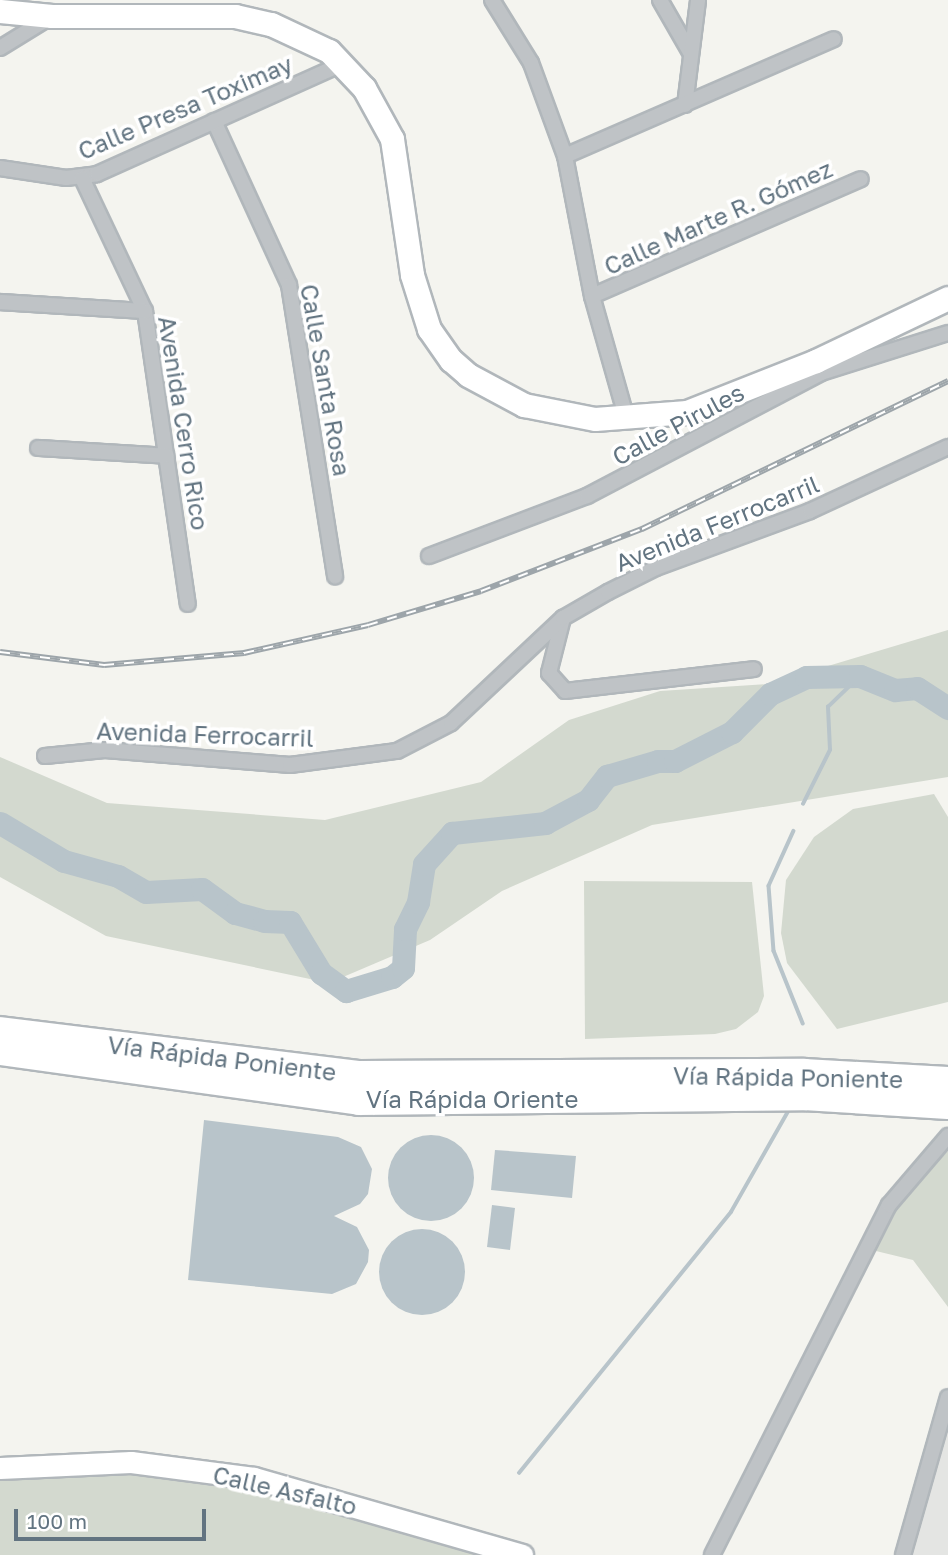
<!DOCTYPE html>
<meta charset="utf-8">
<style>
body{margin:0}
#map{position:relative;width:948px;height:1555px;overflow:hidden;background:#f4f4ef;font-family:"Golos Text",sans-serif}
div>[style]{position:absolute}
.built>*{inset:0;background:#e4e5e3}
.green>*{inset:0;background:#d3d9cf}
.water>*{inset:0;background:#b8c4ca}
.round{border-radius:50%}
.stream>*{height:3.5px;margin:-1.75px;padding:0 1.75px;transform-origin:1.75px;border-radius:1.75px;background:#b8c4ca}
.river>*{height:23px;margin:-11.5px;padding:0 11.5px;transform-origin:11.5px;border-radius:11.5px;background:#b8c4ca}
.roads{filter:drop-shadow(2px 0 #b1b7bb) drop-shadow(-2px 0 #b1b7bb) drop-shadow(0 2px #b1b7bb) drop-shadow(0 -2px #b1b7bb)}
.street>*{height:14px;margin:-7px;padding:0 7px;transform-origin:7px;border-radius:7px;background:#bfc3c6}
.secondary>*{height:21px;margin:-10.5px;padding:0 10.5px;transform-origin:10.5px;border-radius:10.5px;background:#fff}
.primary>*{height:23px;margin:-11.5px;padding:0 11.5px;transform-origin:11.5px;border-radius:11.5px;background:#fff}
.highway>*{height:28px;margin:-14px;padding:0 14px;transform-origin:14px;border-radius:14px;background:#fff}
.rail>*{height:6px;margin-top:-3px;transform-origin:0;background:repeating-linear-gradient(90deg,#fff 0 10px,#9da5aa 0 20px);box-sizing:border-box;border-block:2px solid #9da5aa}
span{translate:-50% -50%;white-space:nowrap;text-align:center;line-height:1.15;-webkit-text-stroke:7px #fff;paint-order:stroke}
.street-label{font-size:24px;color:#627481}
.scale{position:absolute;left:14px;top:1509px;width:192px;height:32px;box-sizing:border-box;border:4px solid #627481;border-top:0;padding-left:9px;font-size:21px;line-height:24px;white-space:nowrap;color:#627481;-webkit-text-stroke:5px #fff;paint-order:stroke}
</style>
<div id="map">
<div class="built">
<i style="clip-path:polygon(948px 1397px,948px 1555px,903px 1555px)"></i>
</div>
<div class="green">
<i style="clip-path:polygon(948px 630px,948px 777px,652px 825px,502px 891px,430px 940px,329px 983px,106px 936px,0 877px,0 757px,107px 803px,325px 820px,481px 782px,569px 720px,660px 691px,768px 684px)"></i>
<i style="clip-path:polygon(934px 794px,948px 817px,948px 1002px,837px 1029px,787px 963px,781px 933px,786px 880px,814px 837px,853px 809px)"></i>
<i style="clip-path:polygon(584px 881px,752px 882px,764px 996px,758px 1012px,736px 1029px,715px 1034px,585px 1039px)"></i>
<i style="clip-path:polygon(948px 1151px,948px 1307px,913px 1260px,876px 1251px,893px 1207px)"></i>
<i style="clip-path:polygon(12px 1464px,254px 1478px,522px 1555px,0 1555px,0 1468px)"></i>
</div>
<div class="water">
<i style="clip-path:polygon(204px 1120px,338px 1137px,361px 1147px,372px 1169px,368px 1194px,360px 1204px,334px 1216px,357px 1227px,369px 1250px,368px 1262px,356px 1284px,332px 1294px,188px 1280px)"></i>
<i class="round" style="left:388px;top:1135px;width:86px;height:86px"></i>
<i style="clip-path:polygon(495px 1150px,576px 1156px,572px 1198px,491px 1190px)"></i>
<i style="clip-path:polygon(492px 1205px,515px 1208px,510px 1250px,487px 1247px)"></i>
<i class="round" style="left:379px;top:1229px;width:86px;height:86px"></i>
</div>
<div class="stream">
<i style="left:803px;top:804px;width:60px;rotate:-63.4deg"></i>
<i style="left:830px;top:750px;width:43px;rotate:-92.7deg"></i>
<i style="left:828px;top:707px;width:45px;rotate:-44.1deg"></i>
<i style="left:794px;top:831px;width:60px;rotate:114.4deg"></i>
<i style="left:769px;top:886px;width:65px;rotate:85.6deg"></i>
<i style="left:774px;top:951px;width:78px;rotate:68.1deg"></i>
<i style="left:519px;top:1473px;width:336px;rotate:-50.9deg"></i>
<i style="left:731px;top:1212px;width:120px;rotate:-60.4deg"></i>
</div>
<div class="river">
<i style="left:0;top:823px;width:74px;rotate:30.7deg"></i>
<i style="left:64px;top:861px;width:56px;rotate:15.5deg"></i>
<i style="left:118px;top:876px;width:32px;rotate:30deg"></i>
<i style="left:146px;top:892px;width:56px;rotate:-3.1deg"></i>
<i style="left:202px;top:889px;width:41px;rotate:36deg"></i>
<i style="left:235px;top:913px;width:30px;rotate:15deg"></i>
<i style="left:264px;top:921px;width:26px;rotate:2deg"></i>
<i style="left:290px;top:922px;width:60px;rotate:58.7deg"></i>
<i style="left:321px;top:973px;width:31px;rotate:36deg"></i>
<i style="left:346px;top:991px;width:48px;rotate:-16.9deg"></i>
<i style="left:392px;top:977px;width:14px;rotate:-39deg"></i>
<i style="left:403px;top:968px;width:39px;rotate:-87deg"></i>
<i style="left:405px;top:929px;width:30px;rotate:-64deg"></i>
<i style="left:418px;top:902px;width:38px;rotate:-81deg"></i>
<i style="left:424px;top:864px;width:42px;rotate:-47.9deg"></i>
<i style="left:452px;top:833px;width:94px;rotate:-6.1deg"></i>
<i style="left:545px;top:823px;width:49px;rotate:-28.1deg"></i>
<i style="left:588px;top:800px;width:31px;rotate:-52deg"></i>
<i style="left:607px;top:776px;width:53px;rotate:-16.4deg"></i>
<i style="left:658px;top:761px;width:17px"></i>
<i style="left:675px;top:761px;width:64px;rotate:-27deg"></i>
<i style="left:732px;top:732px;width:54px;rotate:-45deg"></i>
<i style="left:770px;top:694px;width:40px;rotate:-25deg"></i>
<i style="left:806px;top:677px;width:54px;rotate:-1.1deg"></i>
<i style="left:860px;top:676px;width:38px;rotate:22deg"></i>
<i style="left:895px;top:690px;width:22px;rotate:-5deg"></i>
<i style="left:917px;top:688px;width:37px;rotate:33deg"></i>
</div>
<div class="roads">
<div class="street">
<i style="left:492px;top:0;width:74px;rotate:58.2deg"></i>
<i style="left:531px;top:63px;width:99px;rotate:69.9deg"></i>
<i style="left:565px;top:156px;width:143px;rotate:79.1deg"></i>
<i style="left:592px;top:296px;width:129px;rotate:74.2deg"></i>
<i style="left:660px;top:0;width:62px;rotate:60.1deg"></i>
<i style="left:0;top:48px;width:61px;rotate:-31.6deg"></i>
<i style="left:685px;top:105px;width:106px;rotate:-82.9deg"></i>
<i style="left:214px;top:121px;width:180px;rotate:65.4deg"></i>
<i style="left:289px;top:285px;width:295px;rotate:81deg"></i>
<i style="left:565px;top:156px;width:293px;rotate:-23.5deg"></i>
<i style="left:0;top:168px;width:67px;rotate:8.6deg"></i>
<i style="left:66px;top:178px;width:31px;rotate:-7deg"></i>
<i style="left:97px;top:174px;width:271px;rotate:-24.2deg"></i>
<i style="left:82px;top:178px;width:147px;rotate:64.7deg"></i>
<i style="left:145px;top:311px;width:296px;rotate:81.7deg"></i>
<i style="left:592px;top:296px;width:293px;rotate:-23.5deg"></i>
<i style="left:0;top:302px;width:145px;rotate:3.6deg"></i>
<i style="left:38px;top:448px;width:129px;rotate:3.5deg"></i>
<i style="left:429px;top:556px;width:169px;rotate:-20.8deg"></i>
<i style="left:587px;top:496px;width:264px;rotate:-27.7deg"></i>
<i style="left:821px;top:373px;width:133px;rotate:-17.5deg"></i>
<i style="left:563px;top:618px;width:57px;rotate:104.3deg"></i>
<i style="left:549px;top:673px;width:24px;rotate:48deg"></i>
<i style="left:565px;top:691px;width:190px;rotate:-6.6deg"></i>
<i style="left:45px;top:756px;width:60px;rotate:-5.7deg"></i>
<i style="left:105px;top:750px;width:186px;rotate:4.6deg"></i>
<i style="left:290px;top:765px;width:108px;rotate:-7.5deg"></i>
<i style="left:397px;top:751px;width:61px;rotate:-27.4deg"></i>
<i style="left:451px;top:723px;width:154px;rotate:-43.2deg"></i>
<i style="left:563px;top:618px;width:52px;rotate:-30deg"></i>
<i style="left:608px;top:592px;width:54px;rotate:-26.6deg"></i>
<i style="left:656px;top:568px;width:164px;rotate:-20.3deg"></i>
<i style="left:810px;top:511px;width:152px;rotate:-24.9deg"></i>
<i style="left:712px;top:1555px;width:392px;rotate:-63.2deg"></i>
<i style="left:889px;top:1205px;width:91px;rotate:-49.5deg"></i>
<i style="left:903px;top:1555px;width:164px;rotate:-74.1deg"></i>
</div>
<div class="secondary">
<i style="left:0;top:1468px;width:131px;rotate:-2.6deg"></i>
<i style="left:131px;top:1462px;width:124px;rotate:7.4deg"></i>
<i style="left:254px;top:1478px;width:279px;rotate:16deg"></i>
</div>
<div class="primary">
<i style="left:0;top:11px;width:52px;rotate:5.5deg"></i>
<i style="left:52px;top:16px;width:183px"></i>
<i style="left:235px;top:16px;width:37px;rotate:13deg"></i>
<i style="left:271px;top:24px;width:64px;rotate:25deg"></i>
<i style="left:329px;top:51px;width:51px;rotate:46.6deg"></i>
<i style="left:364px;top:88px;width:58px;rotate:61.2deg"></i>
<i style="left:392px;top:139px;width:137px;rotate:81.6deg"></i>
<i style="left:412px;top:275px;width:57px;rotate:72.5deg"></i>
<i style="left:429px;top:329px;width:38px;rotate:55deg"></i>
<i style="left:451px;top:360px;width:23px;rotate:41deg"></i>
<i style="left:468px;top:375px;width:64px;rotate:28.2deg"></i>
<i style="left:524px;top:405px;width:72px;rotate:11.2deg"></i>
<i style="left:595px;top:419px;width:92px;rotate:-4.4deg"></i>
<i style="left:687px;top:412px;width:139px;rotate:-21.6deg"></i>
<i style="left:816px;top:361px;width:146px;rotate:-25.5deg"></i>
</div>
<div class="highway">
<i style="left:0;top:1031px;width:363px;rotate:7deg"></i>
<i style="left:360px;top:1075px;width:444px;rotate:-0.3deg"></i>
<i style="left:804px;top:1073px;width:144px;rotate:3.2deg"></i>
<i style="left:0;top:1051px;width:362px;rotate:7.9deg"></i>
<i style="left:359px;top:1101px;width:445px;rotate:-0.6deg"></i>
<i style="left:804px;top:1096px;width:144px;rotate:3.6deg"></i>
</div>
</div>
<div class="rail">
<i style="left:0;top:652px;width:105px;rotate:7.1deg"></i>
<i style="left:104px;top:665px;width:141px;rotate:-4.9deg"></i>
<i style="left:244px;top:653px;width:127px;rotate:-12.7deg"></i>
<i style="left:368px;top:625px;width:118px;rotate:-16.7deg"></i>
<i style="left:481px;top:591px;width:173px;rotate:-21.1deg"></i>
<i style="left:642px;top:529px;width:340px;rotate:-25.8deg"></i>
</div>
<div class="street-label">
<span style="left:185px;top:107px;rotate:-23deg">Calle Presa Toximay</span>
<span style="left:718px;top:217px;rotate:-24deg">Calle Marte R. Gómez</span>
<span style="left:326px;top:380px;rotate:80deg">Calle Santa Rosa</span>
<span style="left:184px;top:423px;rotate:81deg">Avenida Cerro Rico</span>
<span style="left:678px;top:424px;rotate:-28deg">Calle Pirules</span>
<span style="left:717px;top:523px;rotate:-22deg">Avenida Ferrocarril</span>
<span style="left:205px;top:734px;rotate:2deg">Avenida Ferrocarril</span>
<span style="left:222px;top:1058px;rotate:7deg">Vía Rápida Poniente</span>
<span style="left:788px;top:1077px;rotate:1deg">Vía Rápida Poniente</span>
<span style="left:472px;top:1099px">Vía Rápida Oriente</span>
<span style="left:285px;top:1490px;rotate:13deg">Calle Asfalto</span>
</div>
<div class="scale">100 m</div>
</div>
